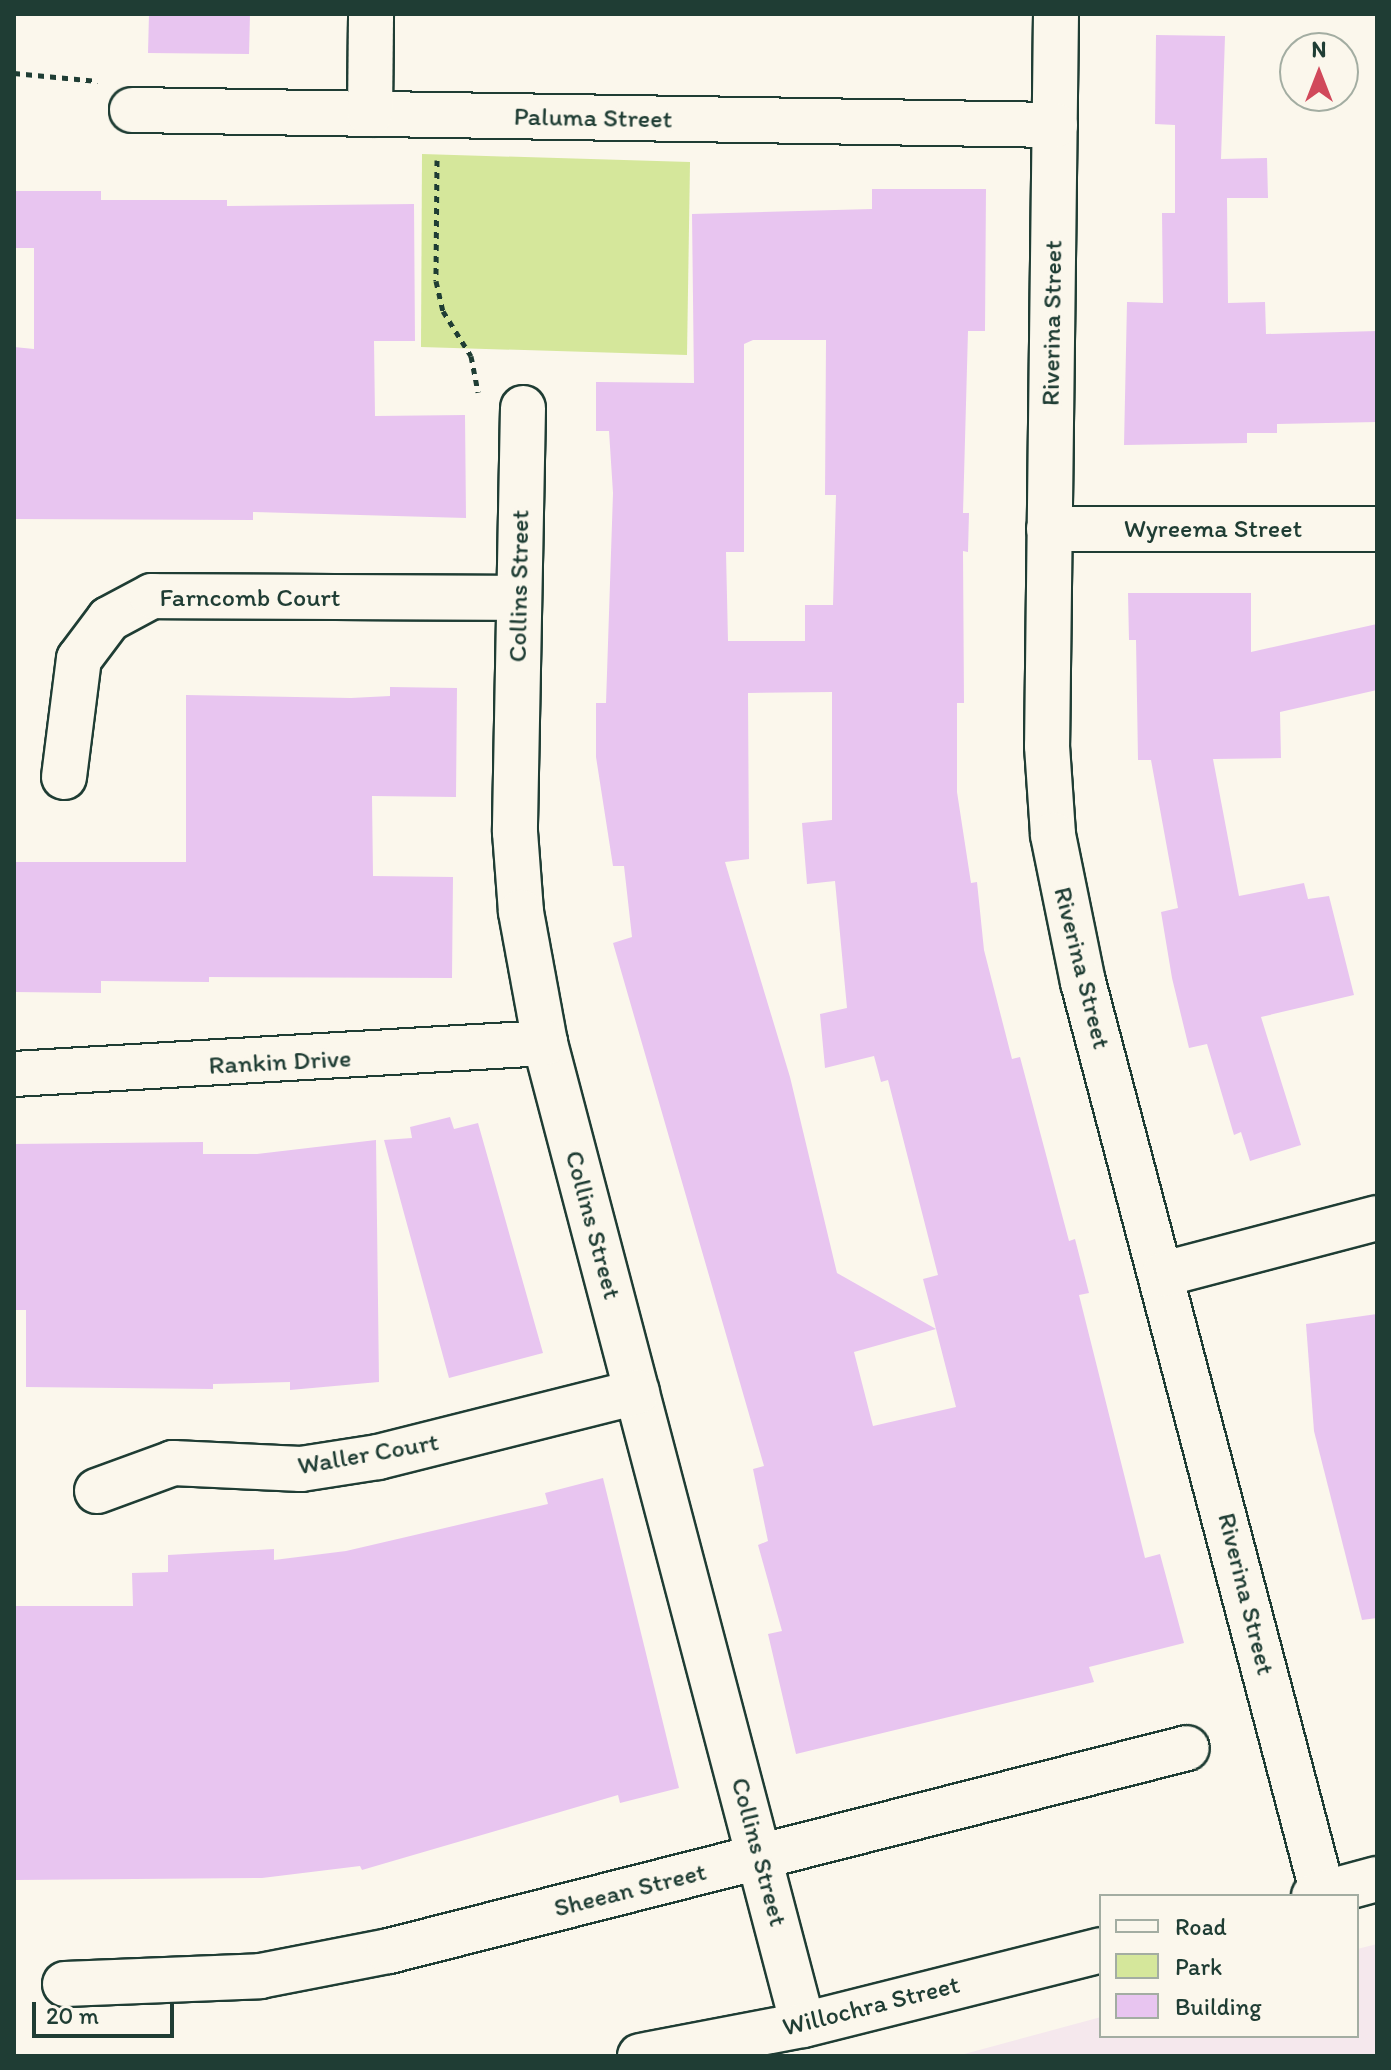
<!DOCTYPE html>
<style>
body{margin:0}
#map{position:relative;width:1391px;height:2070px;overflow:hidden;background:#fbf7ec;font-family:Itim,sans-serif}
div>[style]{position:absolute}
.built>*{inset:0;background:#f5e8ed}
.green>*{inset:0;background:#d5e79b}
.building>*{inset:0;background:#e8c5f0}
.path>*{height:5px;margin-top:-2.5px;transform-origin:0;background:repeating-linear-gradient(90deg,#1f3d34 0 6px,transparent 0 12px)}
.roads{filter:drop-shadow(2px 0 #1f3d34) drop-shadow(-2px 0 #1f3d34) drop-shadow(0 2px #1f3d34) drop-shadow(0 -2px #1f3d34)}
.minor>*{height:44px;margin:-22px;padding:0 22px;transform-origin:22px;border-radius:22px;background:#fbf7ec}
span{translate:-50% -50%;white-space:nowrap;text-align:center;line-height:1.15;-webkit-text-stroke:6px #fbf7ec;paint-order:stroke}
.street-label{font-size:26px;color:#1f3d34}
.frame{position:absolute;inset:0;border:16px solid #1f3d34;pointer-events:none}
.legend{position:absolute;left:1099px;top:1894px;width:260px;height:144px;box-sizing:border-box;background:#fbf7ec;border:2px solid #a3ada2;margin:0;padding:10px 14px;list-style:none;font-size:24px;color:#1f3d34}
.legend li{display:flex;align-items:center;gap:16px;height:40px}
.legend b{width:40px;border:2px solid #a3ada2}
.north{position:absolute;left:1279px;top:32px;width:80px;height:80px;box-sizing:border-box;background:#fbf7ec;border:2px solid #a3ada2;border-radius:50%;rotate:0deg;font-size:22px;font-weight:700;line-height:32px;text-align:center;color:#1f3d34}
.north::after{content:'';display:block;margin:auto;width:28px;height:36px;background:#d1495b;clip-path:polygon(50% 0,100% 100%,50% 72%,0 100%)}
.scale{position:absolute;left:32px;top:2002px;width:142px;height:36px;box-sizing:border-box;border:4px solid #1f3d34;border-top:0;padding-left:10px;font-size:24px;line-height:28px;white-space:nowrap;color:#1f3d34;-webkit-text-stroke:6px #fbf7ec;paint-order:stroke}
</style>
<div id="map">
<div class="built">
<i style="clip-path:polygon(1377px 1944px,1377px 2056px,957px 2056px,1101px 2017px,1101px 2036px,1357px 2036px,1357px 1949px)"></i>
</div>
<div class="green">
<i style="clip-path:polygon(422px 154px,690px 162px,687px 355px,421px 347px)"></i>
</div>
<div class="building">
<i style="clip-path:polygon(149px 14px,250px 14px,249px 54px,148px 53px)"></i>
<i style="clip-path:polygon(1156px 35px,1225px 36px,1221px 159px,1267px 158px,1268px 198px,1227px 198px,1228px 303px,1265px 302px,1266px 334px,1377px 331px,1377px 422px,1277px 424px,1277px 433px,1247px 433px,1247px 443px,1124px 445px,1127px 302px,1163px 303px,1162px 213px,1175px 213px,1175px 125px,1155px 124px)"></i>
<i style="clip-path:polygon(evenodd,872px 189px,986px 189px,985px 331px,968px 331px,963px 513px,969px 513px,968px 552px,963px 551px,964px 703px,957px 703px,957px 792px,971px 883px,977px 882px,984px 950px,1012px 1059px,1020px 1057px,1069px 1241px,1075px 1239px,1089px 1293px,1079px 1295px,1145px 1558px,1160px 1554px,1184px 1643px,1089px 1667px,1094px 1682px,796px 1754px,768px 1634px,782px 1631px,758px 1545px,768px 1541px,753px 1469px,764px 1466px,613px 943px,632px 937px,624px 866px,613px 866px,596px 757px,596px 703px,606px 703px,613px 493px,609px 431px,596px 431px,596px 382px,694px 383px,692px 214px,872px 209px,872px 189px,753px 340px,826px 340px,825px 495px,836px 495px,833px 605px,805px 605px,805px 641px,728px 641px,726px 552px,744px 552px,744px 344px,753px 340px,872px 189px,832px 692px,832px 820px,802px 823px,807px 884px,835px 881px,847px 1008px,820px 1014px,825px 1068px,874px 1056px,881px 1082px,888px 1080px,938px 1275px,923px 1279px,936px 1329px,837px 1273px,790px 1077px,725px 862px,749px 859px,748px 693px,832px 692px,872px 189px,936px 1329px,956px 1407px,873px 1426px,854px 1352px,936px 1329px)"></i>
<i style="clip-path:polygon(14px 191px,101px 191px,101px 200px,227px 200px,227px 206px,414px 204px,415px 341px,374px 341px,375px 416px,465px 415px,466px 518px,253px 512px,253px 520px,14px 519px,14px 347px,34px 349px,34px 248px,14px 248px)"></i>
<i style="clip-path:polygon(1128px 593px,1251px 593px,1251px 652px,1377px 624px,1377px 690px,1280px 712px,1281px 758px,1213px 759px,1239px 896px,1304px 883px,1308px 899px,1329px 896px,1354px 995px,1261px 1017px,1301px 1145px,1250px 1161px,1241px 1132px,1234px 1135px,1207px 1044px,1189px 1048px,1172px 978px,1161px 912px,1178px 908px,1151px 760px,1138px 760px,1136px 640px,1129px 640px)"></i>
<i style="clip-path:polygon(390px 687px,457px 688px,456px 797px,372px 796px,373px 876px,453px 877px,452px 978px,209px 977px,209px 982px,101px 981px,101px 993px,14px 992px,14px 862px,186px 862px,186px 695px,351px 698px,390px 696px)"></i>
<i style="clip-path:polygon(450px 1117px,454px 1129px,478px 1123px,543px 1353px,449px 1378px,384px 1140px,412px 1138px,410px 1127px)"></i>
<i style="clip-path:polygon(376px 1140px,379px 1382px,290px 1390px,290px 1382px,213px 1384px,213px 1389px,26px 1387px,26px 1310px,14px 1310px,14px 1144px,203px 1142px,203px 1154px,257px 1154px)"></i>
<i style="clip-path:polygon(1377px 1314px,1377px 1618px,1362px 1620px,1314px 1431px,1306px 1324px)"></i>
<i style="clip-path:polygon(603px 1478px,679px 1788px,620px 1803px,618px 1795px,362px 1870px,360px 1866px,262px 1878px,14px 1880px,16px 1606px,133px 1606px,132px 1573px,168px 1572px,168px 1555px,274px 1549px,274px 1560px,346px 1551px,548px 1504px,545px 1493px)"></i>
</div>
<div class="path">
<i style="left:14px;top:73px;width:84px;rotate:5.4deg"></i>
<i style="left:437px;top:160px;width:121px;rotate:90.5deg"></i>
<i style="left:436px;top:281px;width:31px;rotate:77deg"></i>
<i style="left:443px;top:311px;width:53px;rotate:58.1deg"></i>
<i style="left:471px;top:356px;width:37px;rotate:79deg"></i>
</div>
<div class="roads">
<div class="minor">
<i style="left:1056px;top:14px;width:732px;rotate:90.7deg"></i>
<i style="left:1047px;top:746px;width:89px;rotate:86.1deg"></i>
<i style="left:1053px;top:835px;width:150px;rotate:78.5deg"></i>
<i style="left:1083px;top:982px;width:943px;rotate:75.26deg"></i>
<i style="left:132px;top:110px;width:923px;rotate:0.93deg"></i>
<i style="left:370px;top:114px;width:100px;rotate:-89.4deg"></i>
<i style="left:523px;top:408px;width:424px;rotate:91.1deg"></i>
<i style="left:515px;top:832px;width:80px;rotate:85.7deg"></i>
<i style="left:521px;top:912px;width:133px;rotate:79.6deg"></i>
<i style="left:545px;top:1043px;width:1015px;rotate:75.28deg"></i>
<i style="left:1049px;top:529px;width:328px"></i>
<i style="left:64px;top:777px;width:119px;rotate:-82.8deg"></i>
<i style="left:79px;top:659px;width:50px;rotate:-53.1deg"></i>
<i style="left:109px;top:619px;width:49px;rotate:-28.1deg"></i>
<i style="left:152px;top:596px;width:366px;rotate:0.3deg"></i>
<i style="left:14px;top:1074px;width:532px;rotate:-3.34deg"></i>
<i style="left:1164px;top:1274px;width:220px;rotate:-14.7deg"></i>
<i style="left:97px;top:1491px;width:81px;rotate:-20.2deg"></i>
<i style="left:173px;top:1463px;width:128px;rotate:2.7deg"></i>
<i style="left:301px;top:1469px;width:78px;rotate:-8.9deg"></i>
<i style="left:378px;top:1457px;width:267px;rotate:-14.1deg"></i>
<i style="left:1314px;top:1896px;width:65px;rotate:-15.1deg"></i>
<i style="left:65px;top:1984px;width:195px;rotate:-2.3deg"></i>
<i style="left:260px;top:1976px;width:131px;rotate:-11deg"></i>
<i style="left:389px;top:1951px;width:823px;rotate:-14.27deg"></i>
<i style="left:640px;top:2056px;width:166px;rotate:-10.8deg"></i>
<i style="left:803px;top:2025px;width:307px;rotate:-14.1deg"></i>
</div>
</div>
<div class="street-label">
<span style="left:593px;top:118px;rotate:1deg">Paluma Street</span>
<span style="left:1052px;top:323px;rotate:-89deg">Riverina Street</span>
<span style="left:1213px;top:529px">Wyreema Street</span>
<span style="left:519px;top:586px;rotate:-89deg">Collins Street</span>
<span style="left:250px;top:598px">Farncomb Court</span>
<span style="left:1082px;top:968px;rotate:76deg">Riverina Street</span>
<span style="left:280px;top:1062px;rotate:-3deg">Rankin Drive</span>
<span style="left:593px;top:1225px;rotate:75deg">Collins Street</span>
<span style="left:368px;top:1454px;rotate:-10deg">Waller Court</span>
<span style="left:1246px;top:1594px;rotate:76deg">Riverina Street</span>
<span style="left:759px;top:1852px;rotate:75deg">Collins Street</span>
<span style="left:630px;top:1890px;rotate:-14deg">Sheean Street</span>
<span style="left:871px;top:2006px;rotate:-14deg">Willochra Street</span>
</div>
<div class="frame"></div>
<ul class="legend">
<li><b style="height:10px;background:#fbf7ec"></b>Road</li>
<li><b style="height:22px;background:#d5e79b"></b>Park</li>
<li><b style="height:22px;background:#e8c5f0"></b>Building</li>
</ul>
<div class="north">N</div>
<div class="scale">20 m</div>
</div>
